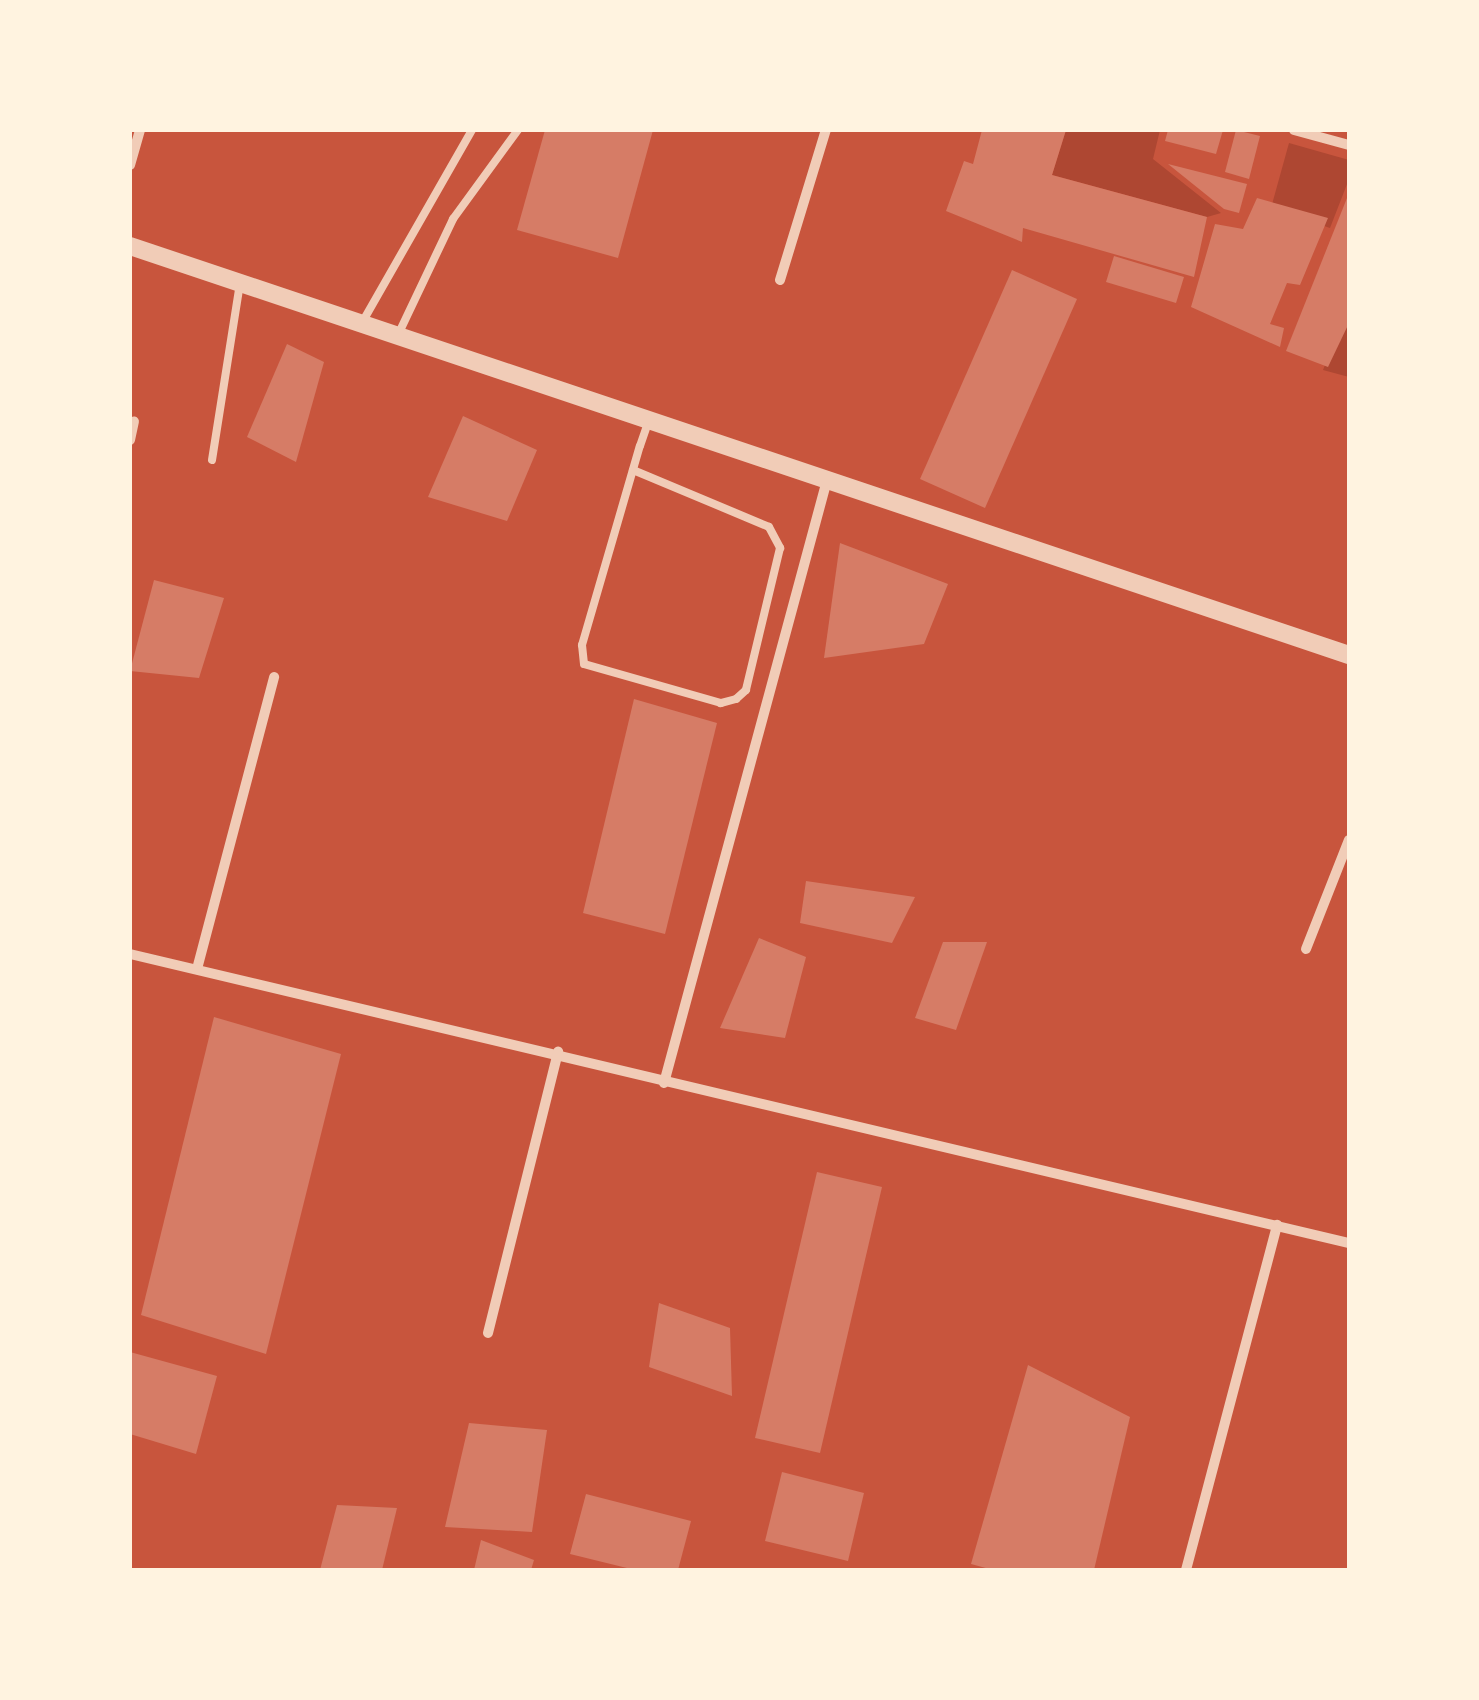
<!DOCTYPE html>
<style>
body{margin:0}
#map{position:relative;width:1479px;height:1700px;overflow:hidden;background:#c8553d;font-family:"Nunito Sans",sans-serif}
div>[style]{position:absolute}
.green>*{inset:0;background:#ae4732}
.building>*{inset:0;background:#d67c66}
.service>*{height:8px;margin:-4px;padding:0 4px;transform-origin:4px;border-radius:4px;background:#f1ccb7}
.minor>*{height:10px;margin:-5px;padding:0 5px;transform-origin:5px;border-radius:5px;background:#f1ccb7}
.tertiary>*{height:18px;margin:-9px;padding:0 9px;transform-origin:9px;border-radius:9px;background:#f1ccb7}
span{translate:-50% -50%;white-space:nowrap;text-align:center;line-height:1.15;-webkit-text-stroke:8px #fff3e0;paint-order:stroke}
.frame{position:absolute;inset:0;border:132px solid #fff3e0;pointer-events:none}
</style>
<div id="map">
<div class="green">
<i style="clip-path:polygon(1066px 130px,1160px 130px,1153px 159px,1221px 213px,1207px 217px,1052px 175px)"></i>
<i style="clip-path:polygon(1289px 143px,1349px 160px,1349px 179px,1330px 228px,1271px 208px)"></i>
<i style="clip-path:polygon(1349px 305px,1349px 377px,1323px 370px)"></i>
</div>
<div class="building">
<i style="clip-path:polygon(545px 130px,653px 130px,618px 258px,517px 230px)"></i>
<i style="clip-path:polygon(982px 130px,1066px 130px,1052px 175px,1207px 217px,1194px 277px,1023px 228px,1022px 242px,946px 211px,964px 161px,973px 164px)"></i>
<i style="clip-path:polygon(1168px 130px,1223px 130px,1216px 154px,1165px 141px)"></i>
<i style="clip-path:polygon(1236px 130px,1260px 136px,1249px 179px,1225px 172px)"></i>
<i style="clip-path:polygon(1168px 164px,1247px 184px,1239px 213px,1224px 209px)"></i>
<i style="clip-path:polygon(1349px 193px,1349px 323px,1328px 367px,1286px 351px)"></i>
<i style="clip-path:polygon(1257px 198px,1328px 218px,1300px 285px,1287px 283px,1270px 324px,1284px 328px,1280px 347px,1191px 307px,1215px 224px,1243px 229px)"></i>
<i style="clip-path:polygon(1114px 256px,1184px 277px,1176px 303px,1106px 282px)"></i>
<i style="clip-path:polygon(1012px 270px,1077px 299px,985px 508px,920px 479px)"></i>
<i style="clip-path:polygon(287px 344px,324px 362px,296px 462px,247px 437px)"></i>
<i style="clip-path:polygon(463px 416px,537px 450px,507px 521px,428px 497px)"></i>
<i style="clip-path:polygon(840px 543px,948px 584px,924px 644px,824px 658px)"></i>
<i style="clip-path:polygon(154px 580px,224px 598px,199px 678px,130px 671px)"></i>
<i style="clip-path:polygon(634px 699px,717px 723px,665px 934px,583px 913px)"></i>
<i style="clip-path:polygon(806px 881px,915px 897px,892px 943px,800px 923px)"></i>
<i style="clip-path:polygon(759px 938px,806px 957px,785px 1038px,720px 1028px)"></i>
<i style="clip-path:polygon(943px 942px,987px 942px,956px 1030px,915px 1018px)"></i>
<i style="clip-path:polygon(214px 1017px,341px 1054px,266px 1354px,141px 1315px)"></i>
<i style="clip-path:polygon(817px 1172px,882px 1187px,820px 1453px,755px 1438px)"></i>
<i style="clip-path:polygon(659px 1303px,730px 1328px,732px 1396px,649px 1367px)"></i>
<i style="clip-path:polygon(130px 1352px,217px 1376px,196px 1454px,130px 1434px)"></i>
<i style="clip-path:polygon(1028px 1365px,1130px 1417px,1094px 1570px,993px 1570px,971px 1564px)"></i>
<i style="clip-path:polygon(469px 1423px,547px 1430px,532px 1532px,445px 1527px)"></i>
<i style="clip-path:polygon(782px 1472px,864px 1493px,848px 1561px,765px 1541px)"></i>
<i style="clip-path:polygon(586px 1494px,691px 1521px,678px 1570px,635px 1570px,570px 1554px)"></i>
<i style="clip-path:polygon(337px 1505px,397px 1508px,382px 1570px,320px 1570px)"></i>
<i style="clip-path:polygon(481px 1540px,534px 1560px,531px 1570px,474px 1570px)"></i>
</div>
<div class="service">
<i style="left:363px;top:321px;width:220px;rotate:-60.3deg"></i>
<i style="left:397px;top:337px;width:131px;rotate:-64.6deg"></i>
<i style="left:453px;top:219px;width:110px;rotate:-53.9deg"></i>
<i style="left:212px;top:460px;width:179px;rotate:-81deg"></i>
<i style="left:633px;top:470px;width:147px;rotate:22.7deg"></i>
<i style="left:769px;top:527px;width:24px;rotate:62deg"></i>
<i style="left:780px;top:548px;width:146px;rotate:103.5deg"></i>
<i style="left:746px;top:690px;width:13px;rotate:138deg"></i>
<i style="left:736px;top:699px;width:16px;rotate:165deg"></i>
<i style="left:721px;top:703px;width:142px;rotate:-164.1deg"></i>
<i style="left:584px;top:664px;width:19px;rotate:-96deg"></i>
<i style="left:582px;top:645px;width:207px;rotate:-73.8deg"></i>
<i style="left:640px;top:446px;width:24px;rotate:-71deg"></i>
</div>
<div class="minor">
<i style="left:1294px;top:130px;width:57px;rotate:15.3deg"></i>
<i style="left:130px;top:165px;width:36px;rotate:-74deg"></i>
<i style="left:780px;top:280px;width:157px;rotate:-73deg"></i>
<i style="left:130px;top:440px;width:19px;rotate:-78deg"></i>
<i style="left:1306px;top:949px;width:117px;rotate:-68.5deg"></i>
<i style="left:130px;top:954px;width:1253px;rotate:13.34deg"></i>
<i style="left:197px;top:969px;width:302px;rotate:-75.2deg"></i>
<i style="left:664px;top:1083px;width:621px;rotate:-74.87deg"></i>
<i style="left:488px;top:1333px;width:290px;rotate:-76deg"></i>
<i style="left:1186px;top:1570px;width:357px;rotate:-75.2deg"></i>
</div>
<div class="tertiary">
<i style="left:130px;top:246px;width:1286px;rotate:18.55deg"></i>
</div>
<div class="frame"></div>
</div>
